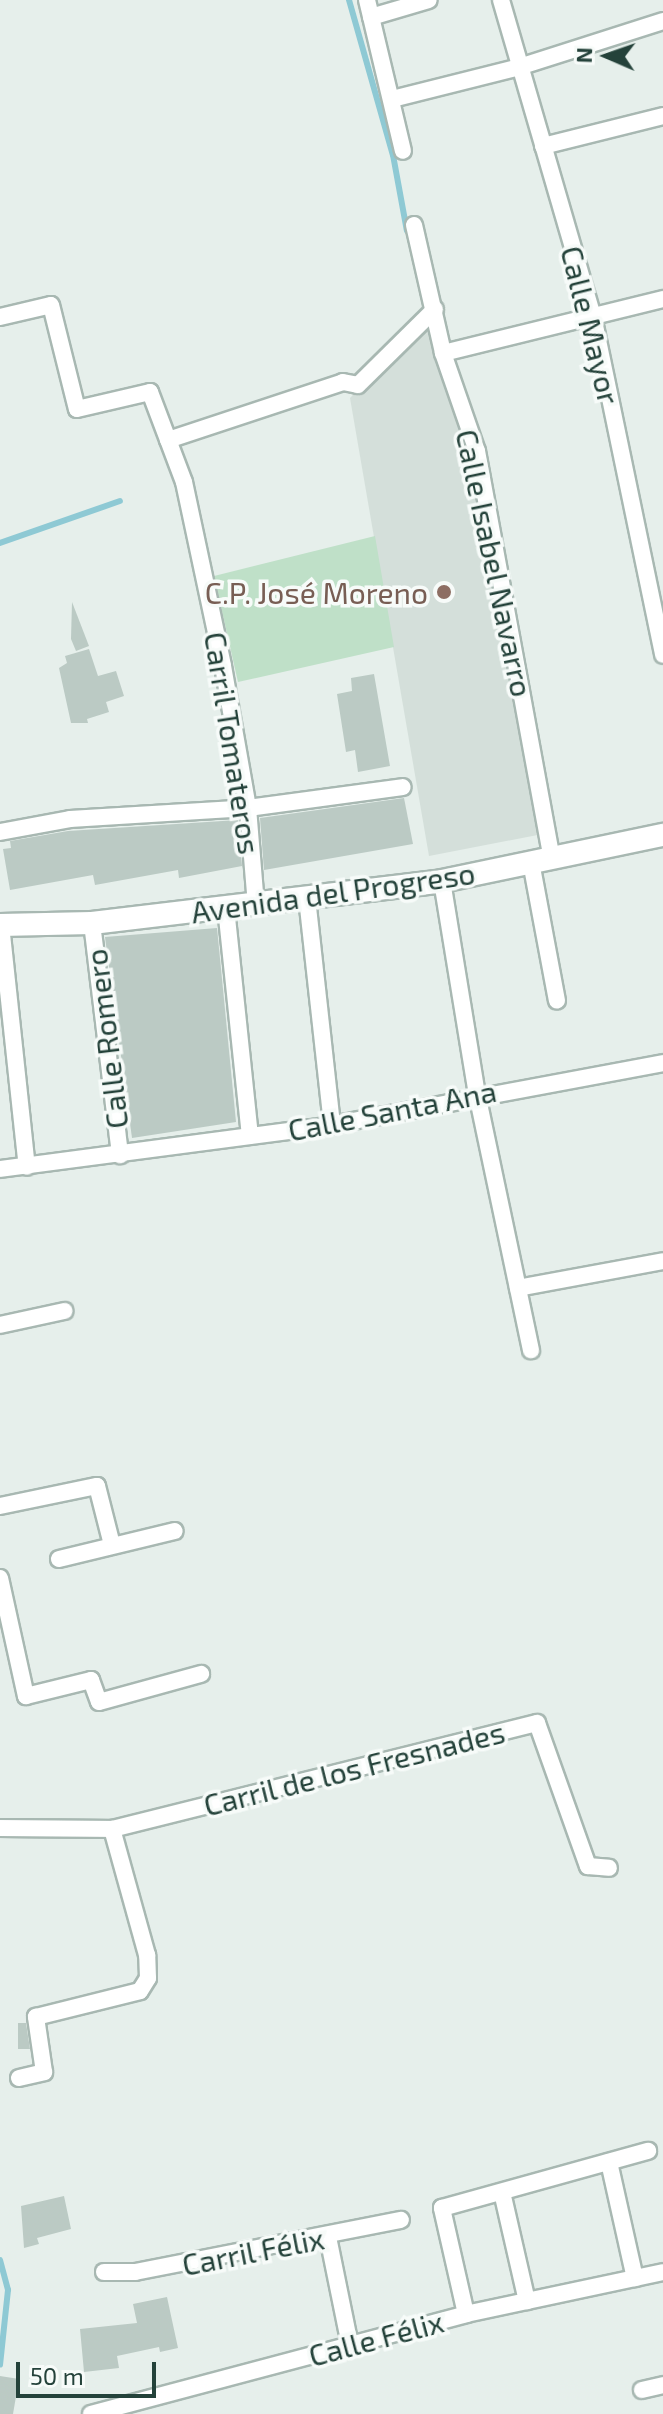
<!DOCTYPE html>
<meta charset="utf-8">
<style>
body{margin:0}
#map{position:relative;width:663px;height:2414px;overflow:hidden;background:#e6efeb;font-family:"Exo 2",sans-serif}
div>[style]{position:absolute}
.built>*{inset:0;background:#d4dfda}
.green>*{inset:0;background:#bfe0c8}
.stream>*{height:6px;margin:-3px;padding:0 3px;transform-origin:3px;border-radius:3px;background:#8ec9d4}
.building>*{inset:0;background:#bbcac4}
.roads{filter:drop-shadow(2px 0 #a8b8b2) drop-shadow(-2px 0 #a8b8b2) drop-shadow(0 2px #a8b8b2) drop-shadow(0 -2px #a8b8b2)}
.street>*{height:16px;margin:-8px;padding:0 8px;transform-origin:8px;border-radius:8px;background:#fff}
.secondary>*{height:22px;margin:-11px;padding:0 11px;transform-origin:11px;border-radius:11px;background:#fff}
.dots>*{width:22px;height:22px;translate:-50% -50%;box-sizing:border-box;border:4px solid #f7fbf9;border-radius:50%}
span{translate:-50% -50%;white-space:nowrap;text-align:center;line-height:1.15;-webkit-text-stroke:7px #f7fbf9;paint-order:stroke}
.street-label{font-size:30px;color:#24423a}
.education-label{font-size:30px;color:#785e54}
.right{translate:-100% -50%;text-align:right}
.north{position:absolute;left:567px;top:16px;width:80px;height:80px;-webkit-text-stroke:6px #f7fbf9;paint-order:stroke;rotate:272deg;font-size:22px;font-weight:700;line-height:32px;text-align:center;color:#24423a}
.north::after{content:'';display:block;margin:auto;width:28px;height:36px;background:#24423a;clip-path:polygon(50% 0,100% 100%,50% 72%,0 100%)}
.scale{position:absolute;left:16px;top:2362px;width:140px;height:36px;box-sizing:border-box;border:4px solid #24423a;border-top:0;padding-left:10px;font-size:24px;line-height:28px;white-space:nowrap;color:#24423a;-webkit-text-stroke:6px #f7fbf9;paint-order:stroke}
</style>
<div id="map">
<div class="built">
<i style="clip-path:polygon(435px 309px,477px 451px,548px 833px,429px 856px,350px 398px)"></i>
</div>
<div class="green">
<i style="clip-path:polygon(375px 536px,394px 647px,238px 682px,214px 576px)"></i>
</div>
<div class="stream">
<i style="left:349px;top:0;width:161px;rotate:74.2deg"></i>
<i style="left:393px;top:155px;width:77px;rotate:79.6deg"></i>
<i style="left:0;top:543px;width:127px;rotate:-19.3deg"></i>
<i style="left:0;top:2260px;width:31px;rotate:75deg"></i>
<i style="left:8px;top:2290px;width:75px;rotate:96.1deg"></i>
</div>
<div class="building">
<i style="clip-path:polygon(72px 602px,89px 646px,76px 651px,71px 639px)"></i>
<i style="clip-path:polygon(89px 649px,98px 676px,116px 671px,124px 696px,106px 702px,109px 712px,87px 719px,88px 723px,71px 723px,59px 668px,67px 663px,65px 656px)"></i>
<i style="clip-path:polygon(374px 674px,390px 766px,358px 772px,355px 750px,346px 752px,337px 694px,352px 691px,351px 678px)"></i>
<i style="clip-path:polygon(404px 798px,413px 844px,264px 870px,260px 818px)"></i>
<i style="clip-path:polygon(238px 820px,242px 866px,179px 878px,178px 870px,95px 885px,93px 875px,10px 890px,3px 849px,11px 848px,10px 841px,68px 831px)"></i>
<i style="clip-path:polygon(217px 928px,236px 1122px,132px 1138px,105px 937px)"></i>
<i style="clip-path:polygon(18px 2023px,26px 2023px,30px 2049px,18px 2049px)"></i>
<i style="clip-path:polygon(64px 2196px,71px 2229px,37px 2238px,39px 2244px,24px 2248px,21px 2206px)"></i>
<i style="clip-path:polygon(167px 2297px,178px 2348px,160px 2352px,159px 2347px,117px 2356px,119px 2368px,84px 2372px,80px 2329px,137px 2323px,133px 2304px)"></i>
<i style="clip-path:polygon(0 2376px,19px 2379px,13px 2414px,0 2414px)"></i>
</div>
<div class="roads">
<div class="street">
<i style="left:367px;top:0;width:155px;rotate:76.6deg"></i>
<i style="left:501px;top:0;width:329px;rotate:73.8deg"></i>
<i style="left:593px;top:316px;width:346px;rotate:78.3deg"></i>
<i style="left:371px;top:17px;width:60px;rotate:-16.3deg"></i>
<i style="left:392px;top:99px;width:131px;rotate:-14.1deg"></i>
<i style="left:519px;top:67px;width:151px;rotate:-17.7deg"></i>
<i style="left:543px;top:146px;width:124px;rotate:-14deg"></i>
<i style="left:414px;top:225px;width:131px;rotate:77.2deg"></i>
<i style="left:443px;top:353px;width:104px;rotate:70.9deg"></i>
<i style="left:477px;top:451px;width:414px;rotate:79.6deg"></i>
<i style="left:0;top:317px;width:52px;rotate:-13.2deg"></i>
<i style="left:51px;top:305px;width:107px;rotate:76deg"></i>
<i style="left:77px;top:409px;width:75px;rotate:-13.1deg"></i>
<i style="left:150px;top:392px;width:96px;rotate:69.3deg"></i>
<i style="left:184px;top:482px;width:188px;rotate:78deg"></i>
<i style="left:223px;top:666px;width:144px;rotate:80deg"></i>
<i style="left:248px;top:808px;width:97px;rotate:85.3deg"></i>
<i style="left:443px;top:353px;width:227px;rotate:-13.8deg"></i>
<i style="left:168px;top:440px;width:184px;rotate:-18.3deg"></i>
<i style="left:343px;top:382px;width:15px;rotate:11deg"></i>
<i style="left:358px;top:385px;width:108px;rotate:-44.6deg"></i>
<i style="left:0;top:832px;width:71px;rotate:-10.5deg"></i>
<i style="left:70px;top:819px;width:178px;rotate:-3.5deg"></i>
<i style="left:248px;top:808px;width:156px;rotate:-7.7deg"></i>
<i style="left:531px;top:862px;width:141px;rotate:79.4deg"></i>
<i style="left:442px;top:881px;width:216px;rotate:80.7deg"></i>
<i style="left:477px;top:1094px;width:262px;rotate:78.1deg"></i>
<i style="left:307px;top:898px;width:228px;rotate:83.7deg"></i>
<i style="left:226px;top:908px;width:229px;rotate:84deg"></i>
<i style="left:92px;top:923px;width:234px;rotate:83.1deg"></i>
<i style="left:1px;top:925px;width:243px;rotate:83.9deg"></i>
<i style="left:0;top:1169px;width:335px;rotate:-7.5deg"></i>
<i style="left:332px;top:1125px;width:337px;rotate:-10.6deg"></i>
<i style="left:518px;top:1288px;width:147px;rotate:-10.5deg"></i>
<i style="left:0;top:1325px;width:66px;rotate:-12.3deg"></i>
<i style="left:0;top:1506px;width:99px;rotate:-11.7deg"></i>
<i style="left:97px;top:1486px;width:61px;rotate:75.7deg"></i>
<i style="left:59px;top:1559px;width:119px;rotate:-13.6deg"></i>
<i style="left:0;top:1578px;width:121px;rotate:77.6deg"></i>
<i style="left:26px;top:1696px;width:67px;rotate:-13.8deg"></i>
<i style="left:91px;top:1680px;width:23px;rotate:70deg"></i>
<i style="left:99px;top:1702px;width:106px;rotate:-15.4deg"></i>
<i style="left:0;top:1828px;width:112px;rotate:0.5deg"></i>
<i style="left:112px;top:1829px;width:438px;rotate:-14deg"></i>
<i style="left:537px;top:1723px;width:152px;rotate:70.4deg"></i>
<i style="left:588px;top:1866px;width:21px;rotate:5deg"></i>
<i style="left:19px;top:2078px;width:26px;rotate:-13deg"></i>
<i style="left:44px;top:2072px;width:56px;rotate:-98.3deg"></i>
<i style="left:36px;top:2017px;width:107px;rotate:-14deg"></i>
<i style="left:140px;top:1991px;width:15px;rotate:-58deg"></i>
<i style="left:148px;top:1978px;width:23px;rotate:-92deg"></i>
<i style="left:147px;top:1955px;width:131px;rotate:-105.5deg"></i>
<i style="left:609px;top:2162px;width:119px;rotate:77.4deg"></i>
<i style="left:502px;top:2192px;width:112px;rotate:77.1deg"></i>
<i style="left:328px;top:2237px;width:110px;rotate:78.5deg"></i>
<i style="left:104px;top:2272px;width:31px"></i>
<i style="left:135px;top:2272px;width:271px;rotate:-11.1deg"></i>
<i style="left:466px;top:2314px;width:109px;rotate:-102.8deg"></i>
<i style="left:442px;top:2208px;width:214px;rotate:-15.5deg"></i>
<i style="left:642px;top:2390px;width:22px;rotate:-13deg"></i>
<i style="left:91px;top:2414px;width:388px;rotate:-14.9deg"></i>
<i style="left:466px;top:2314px;width:201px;rotate:-12deg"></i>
</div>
<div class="secondary">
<i style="left:0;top:925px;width:92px;rotate:-1.2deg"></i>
<i style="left:92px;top:923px;width:353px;rotate:-6.8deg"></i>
<i style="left:442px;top:881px;width:226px;rotate:-11.8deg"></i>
</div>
</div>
<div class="dots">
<i style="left:444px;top:592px;background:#8d6e63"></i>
</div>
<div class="street-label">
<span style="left:591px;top:325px;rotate:76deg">Calle Mayor</span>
<span style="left:495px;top:563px;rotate:78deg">Calle Isabel Navarro</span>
<span style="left:233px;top:743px;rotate:81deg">Carril Tomateros</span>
<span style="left:333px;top:892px;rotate:-8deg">Avenida del Progreso</span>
<span style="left:106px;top:1039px;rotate:-97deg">Calle Romero</span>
<span style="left:392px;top:1110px;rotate:-11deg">Calle Santa Ana</span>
<span style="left:354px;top:1768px;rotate:-14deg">Carril de los Fresnades</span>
<span style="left:253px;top:2251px;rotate:-11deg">Carril Félix</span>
<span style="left:376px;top:2338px;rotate:-15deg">Calle Félix</span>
</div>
<div class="education-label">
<span class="right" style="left:428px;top:592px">C.P. José Moreno</span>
</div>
<div class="north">N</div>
<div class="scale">50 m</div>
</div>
